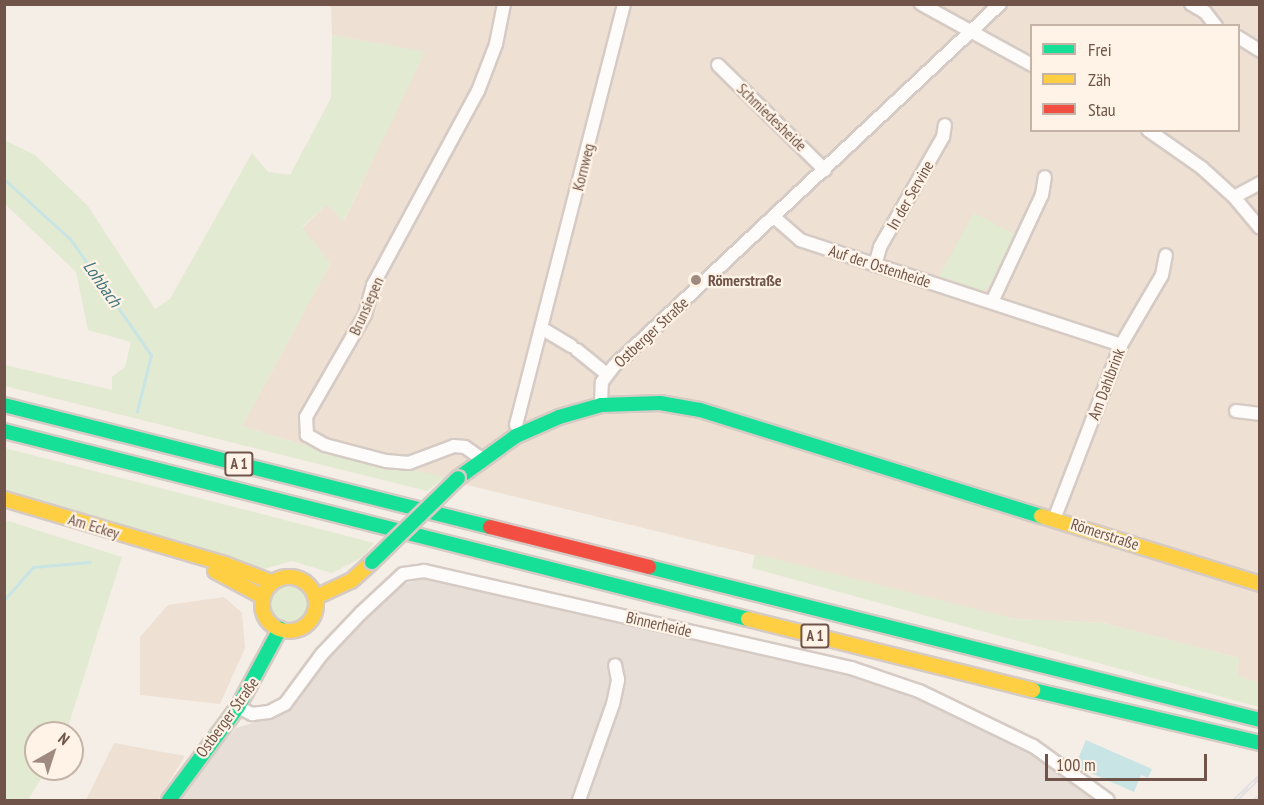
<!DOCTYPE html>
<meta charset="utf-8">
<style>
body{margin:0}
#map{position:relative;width:1264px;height:805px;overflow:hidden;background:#f5eee6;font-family:"PT Sans Narrow",sans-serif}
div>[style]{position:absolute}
.residential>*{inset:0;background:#eee0d3}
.industrial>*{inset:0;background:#e6ded7}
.green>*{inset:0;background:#e2ead1}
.round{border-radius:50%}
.water>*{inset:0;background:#c9e4e4}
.stream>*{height:3px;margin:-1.5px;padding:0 1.5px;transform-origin:1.5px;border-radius:1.5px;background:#c9e4e4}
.roads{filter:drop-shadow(2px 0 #d6cbc4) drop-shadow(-2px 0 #d6cbc4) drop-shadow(0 2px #d6cbc4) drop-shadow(0 -2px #d6cbc4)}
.street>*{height:12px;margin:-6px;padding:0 6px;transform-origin:6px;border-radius:6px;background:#fefcfb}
.fast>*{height:14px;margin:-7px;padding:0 7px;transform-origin:7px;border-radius:7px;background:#16e098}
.slow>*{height:14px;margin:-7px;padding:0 7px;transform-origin:7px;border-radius:7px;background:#ffcf43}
.slow>.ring{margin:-7px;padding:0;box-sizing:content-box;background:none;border:14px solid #ffcf43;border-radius:50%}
.jam>*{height:14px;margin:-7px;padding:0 7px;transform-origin:7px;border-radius:7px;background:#f24e42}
.rail>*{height:5px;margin-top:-2.5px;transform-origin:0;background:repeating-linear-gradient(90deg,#fef3e6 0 9px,#e3e0e3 0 18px);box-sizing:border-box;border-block:2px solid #e3e0e3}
.bridges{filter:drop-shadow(2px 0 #d5cbc3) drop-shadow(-2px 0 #d5cbc3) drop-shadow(0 2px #d5cbc3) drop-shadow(0 -2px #d5cbc3)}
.fast-bridge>*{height:14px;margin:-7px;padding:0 7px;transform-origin:7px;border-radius:7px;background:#16e098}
.dots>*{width:16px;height:16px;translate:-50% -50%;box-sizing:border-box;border:3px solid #fef3e6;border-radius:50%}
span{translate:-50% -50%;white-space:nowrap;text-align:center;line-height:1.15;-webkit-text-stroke:4.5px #fef3e6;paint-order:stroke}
.shield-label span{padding:2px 4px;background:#fef3e6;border:2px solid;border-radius:4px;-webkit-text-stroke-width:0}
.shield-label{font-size:15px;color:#705449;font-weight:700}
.street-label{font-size:16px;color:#705449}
.poi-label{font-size:16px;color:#705449;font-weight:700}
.left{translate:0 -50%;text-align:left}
.water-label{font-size:18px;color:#41767c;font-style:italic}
.frame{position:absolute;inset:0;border:6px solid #705449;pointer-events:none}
.legend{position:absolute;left:1030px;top:24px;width:210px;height:108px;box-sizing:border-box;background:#fef3e6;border:2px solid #c5b3a7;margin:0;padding:8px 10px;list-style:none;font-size:18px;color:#705449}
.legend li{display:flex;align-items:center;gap:12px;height:30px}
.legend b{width:30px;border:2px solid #c5b3a7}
.north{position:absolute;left:24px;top:721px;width:60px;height:60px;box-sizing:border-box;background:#fef3e6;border:2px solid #c5b3a7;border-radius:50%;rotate:39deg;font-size:16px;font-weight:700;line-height:24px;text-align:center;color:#705449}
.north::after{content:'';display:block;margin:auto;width:21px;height:27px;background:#9f8a80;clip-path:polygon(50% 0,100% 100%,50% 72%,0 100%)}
.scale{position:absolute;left:1045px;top:754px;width:162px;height:27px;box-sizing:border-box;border:3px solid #705449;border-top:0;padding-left:8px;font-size:18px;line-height:21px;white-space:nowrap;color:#705449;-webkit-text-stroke:4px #fef3e6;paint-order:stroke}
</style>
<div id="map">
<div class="residential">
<i style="clip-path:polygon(evenodd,331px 5px,1259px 5px,1259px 683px,1237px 675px,1239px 658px,1104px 623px,1015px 619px,304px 445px,242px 426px,330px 264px,302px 228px,327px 204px,344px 221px,424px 52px,332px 35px,331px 5px,1032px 26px,1238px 26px,1238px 130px,1032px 130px,1032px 26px)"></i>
<i style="clip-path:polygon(224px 597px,242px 613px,245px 648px,220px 704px,140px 695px,140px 637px,168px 605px)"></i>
<i style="clip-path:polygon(114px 743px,185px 756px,158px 800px,86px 800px)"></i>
</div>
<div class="industrial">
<i style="clip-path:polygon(427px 576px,449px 578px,879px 682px,938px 701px,1045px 752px,1102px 800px,181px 800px,194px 776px,236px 728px,286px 713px,329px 657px,394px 588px)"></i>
</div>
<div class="green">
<i style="clip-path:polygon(332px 35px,425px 52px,343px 222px,327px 204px,302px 227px,330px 264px,242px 426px,304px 445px,445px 477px,427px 491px,5px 386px,5px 365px,112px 390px,112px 377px,125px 367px,131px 342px,88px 330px,76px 272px,5px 204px,4px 140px,35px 155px,88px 206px,155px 309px,170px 299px,252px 153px,268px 172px,290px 175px,331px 98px)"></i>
<i style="clip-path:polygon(974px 213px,1016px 235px,994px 282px,983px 291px,939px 276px)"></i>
<i style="clip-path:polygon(5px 448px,374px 543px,363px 557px,332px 573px,292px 561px,264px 569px,5px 491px)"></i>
<i style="clip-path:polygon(5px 520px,122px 557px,66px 733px,36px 733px,36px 769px,47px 769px,29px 798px,32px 800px,5px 800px)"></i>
<i style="clip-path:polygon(755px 554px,1015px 619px,1104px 623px,1239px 658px,1237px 675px,1259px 683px,1259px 707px,752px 568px)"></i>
<i class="round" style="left:267px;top:581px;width:44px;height:44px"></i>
</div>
<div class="water">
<i style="clip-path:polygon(1086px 740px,1152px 769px,1148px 778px,1141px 775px,1134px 792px,1075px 766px)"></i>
</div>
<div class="stream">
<i style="left:4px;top:179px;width:91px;rotate:42.3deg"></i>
<i style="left:71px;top:240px;width:140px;rotate:55.2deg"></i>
<i style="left:151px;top:355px;width:58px;rotate:104deg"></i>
<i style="left:4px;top:600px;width:44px;rotate:-48.7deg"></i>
<i style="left:33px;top:567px;width:57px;rotate:-5deg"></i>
</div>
<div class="roads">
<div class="street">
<i style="left:921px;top:4px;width:127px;rotate:28.8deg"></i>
<i style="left:1191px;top:4px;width:16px;rotate:30deg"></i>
<i style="left:1205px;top:12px;width:18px;rotate:52deg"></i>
<i style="left:1238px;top:37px;width:26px;rotate:32deg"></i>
<i style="left:718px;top:65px;width:150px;rotate:44.5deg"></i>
<i style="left:1148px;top:130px;width:66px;rotate:35.1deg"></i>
<i style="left:1202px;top:168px;width:43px;rotate:42.2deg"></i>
<i style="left:1234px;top:197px;width:40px;rotate:50deg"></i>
<i style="left:1234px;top:197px;width:30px;rotate:-28deg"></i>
<i style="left:774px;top:217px;width:35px;rotate:41deg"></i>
<i style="left:800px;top:240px;width:338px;rotate:18.1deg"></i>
<i style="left:875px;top:265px;width:19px;rotate:-74deg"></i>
<i style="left:880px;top:247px;width:127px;rotate:-60.2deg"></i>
<i style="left:943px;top:137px;width:12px;rotate:-81deg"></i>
<i style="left:992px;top:302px;width:118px;rotate:-65deg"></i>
<i style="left:1042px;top:195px;width:18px;rotate:-81deg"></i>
<i style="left:543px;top:329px;width:33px;rotate:31deg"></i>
<i style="left:577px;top:350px;width:38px;rotate:39deg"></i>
<i style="left:601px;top:405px;width:23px;rotate:-88deg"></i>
<i style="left:602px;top:382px;width:21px;rotate:-53deg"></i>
<i style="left:615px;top:365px;width:528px;rotate:-43.16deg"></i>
<i style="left:1236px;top:411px;width:24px;rotate:7deg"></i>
<i style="left:516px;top:425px;width:435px;rotate:-75.6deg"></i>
<i style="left:482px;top:459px;width:21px;rotate:-145deg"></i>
<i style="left:465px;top:447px;width:11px;rotate:-175deg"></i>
<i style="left:454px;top:446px;width:48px;rotate:159.3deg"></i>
<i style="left:409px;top:463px;width:23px;rotate:-175deg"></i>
<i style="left:386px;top:461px;width:63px;rotate:-165.3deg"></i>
<i style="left:325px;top:445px;width:21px;rotate:-151deg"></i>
<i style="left:307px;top:435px;width:18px;rotate:-93deg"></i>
<i style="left:306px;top:417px;width:118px;rotate:-60deg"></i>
<i style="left:365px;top:315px;width:31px;rotate:-75deg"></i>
<i style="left:373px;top:285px;width:221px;rotate:-61.6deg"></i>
<i style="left:478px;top:91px;width:50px;rotate:-69deg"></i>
<i style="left:496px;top:44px;width:41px;rotate:-78.7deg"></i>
<i style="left:1055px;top:517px;width:184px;rotate:-69deg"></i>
<i style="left:1121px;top:345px;width:81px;rotate:-59.6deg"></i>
<i style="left:1162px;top:275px;width:20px;rotate:-79deg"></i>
<i style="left:238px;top:707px;width:16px;rotate:27deg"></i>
<i style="left:252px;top:714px;width:17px;rotate:-7deg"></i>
<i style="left:269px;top:712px;width:18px;rotate:-27deg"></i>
<i style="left:285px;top:704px;width:62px;rotate:-53.5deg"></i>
<i style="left:322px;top:654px;width:57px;rotate:-46.4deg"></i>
<i style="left:361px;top:613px;width:57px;rotate:-42.9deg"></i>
<i style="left:403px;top:574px;width:21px;rotate:-8deg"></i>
<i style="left:424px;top:571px;width:438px;rotate:12.8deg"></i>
<i style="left:851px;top:668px;width:72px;rotate:18.7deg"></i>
<i style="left:919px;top:691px;width:127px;rotate:25.8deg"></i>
<i style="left:1033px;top:746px;width:92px;rotate:35.8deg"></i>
<i style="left:579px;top:800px;width:102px;rotate:-70.5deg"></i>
<i style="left:613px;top:704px;width:25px;rotate:-78deg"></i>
<i style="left:618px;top:680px;width:15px;rotate:-101deg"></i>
</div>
<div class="fast">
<i style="left:4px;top:405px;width:501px;rotate:14.09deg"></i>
<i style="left:4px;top:431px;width:767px;rotate:14.18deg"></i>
<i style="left:458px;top:478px;width:72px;rotate:-35.9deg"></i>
<i style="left:516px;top:436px;width:47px;rotate:-23.8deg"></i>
<i style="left:559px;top:417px;width:44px;rotate:-15.9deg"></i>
<i style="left:601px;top:405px;width:59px;rotate:-1.9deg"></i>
<i style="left:660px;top:403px;width:41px;rotate:9.9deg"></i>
<i style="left:700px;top:410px;width:357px;rotate:17.3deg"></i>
<i style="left:649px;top:567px;width:630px;rotate:14.06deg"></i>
<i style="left:1033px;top:690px;width:233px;rotate:13.1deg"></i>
<i style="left:169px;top:800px;width:116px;rotate:-53.4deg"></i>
<i style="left:238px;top:707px;width:89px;rotate:-61.7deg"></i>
</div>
<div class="slow">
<i style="left:4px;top:499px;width:230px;rotate:16.4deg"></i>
<i style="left:225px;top:564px;width:50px;rotate:21deg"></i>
<i style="left:1041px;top:516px;width:229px;rotate:17.2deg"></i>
<i style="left:215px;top:571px;width:55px;rotate:28.4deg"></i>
<i class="ring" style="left:262px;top:577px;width:40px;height:40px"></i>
<i style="left:316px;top:597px;width:38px;rotate:-25deg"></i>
<i style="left:351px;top:581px;width:28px;rotate:-42deg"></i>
<i style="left:748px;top:619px;width:294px;rotate:14deg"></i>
</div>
<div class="jam">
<i style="left:490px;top:527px;width:164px;rotate:14.1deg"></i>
</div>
</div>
<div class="rail">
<i style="left:1235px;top:800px;width:35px;rotate:-44deg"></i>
<i style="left:1255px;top:800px;width:6px;rotate:-31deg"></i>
</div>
<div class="bridges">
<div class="fast-bridge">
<i style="left:372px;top:562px;width:120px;rotate:-44.3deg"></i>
</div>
</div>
<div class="dots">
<i style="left:696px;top:280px;background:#9f8a80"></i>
</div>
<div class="shield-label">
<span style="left:239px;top:464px">A 1</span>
<span style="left:815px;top:636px">A 1</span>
</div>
<div class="street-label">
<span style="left:772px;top:117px;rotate:44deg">Schmiedesheide</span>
<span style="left:583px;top:167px;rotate:-76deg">Kornweg</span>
<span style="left:910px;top:195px;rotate:-60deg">In der Servine</span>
<span style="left:880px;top:266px;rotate:18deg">Auf der Ostenheide</span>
<span style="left:366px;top:306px;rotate:-66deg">Brunsiepen</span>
<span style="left:651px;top:332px;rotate:-43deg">Ostberger Straße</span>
<span style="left:1106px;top:384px;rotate:-69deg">Am Dahlbrink</span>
<span style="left:94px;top:526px;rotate:17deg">Am Eckey</span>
<span style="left:1105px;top:534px;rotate:18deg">Römerstraße</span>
<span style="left:659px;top:624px;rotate:13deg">Binnerheide</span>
<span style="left:227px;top:717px;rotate:-54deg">Ostberger Straße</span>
</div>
<div class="poi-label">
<span class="left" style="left:708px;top:280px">Römerstraße</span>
</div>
<div class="water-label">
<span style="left:102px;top:284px;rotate:55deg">Lohbach</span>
</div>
<div class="frame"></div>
<ul class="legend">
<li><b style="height:8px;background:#16e098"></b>Frei</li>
<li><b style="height:8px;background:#ffcf43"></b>Zäh</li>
<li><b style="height:8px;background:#f24e42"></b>Stau</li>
</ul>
<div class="north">N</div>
<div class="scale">100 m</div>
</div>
